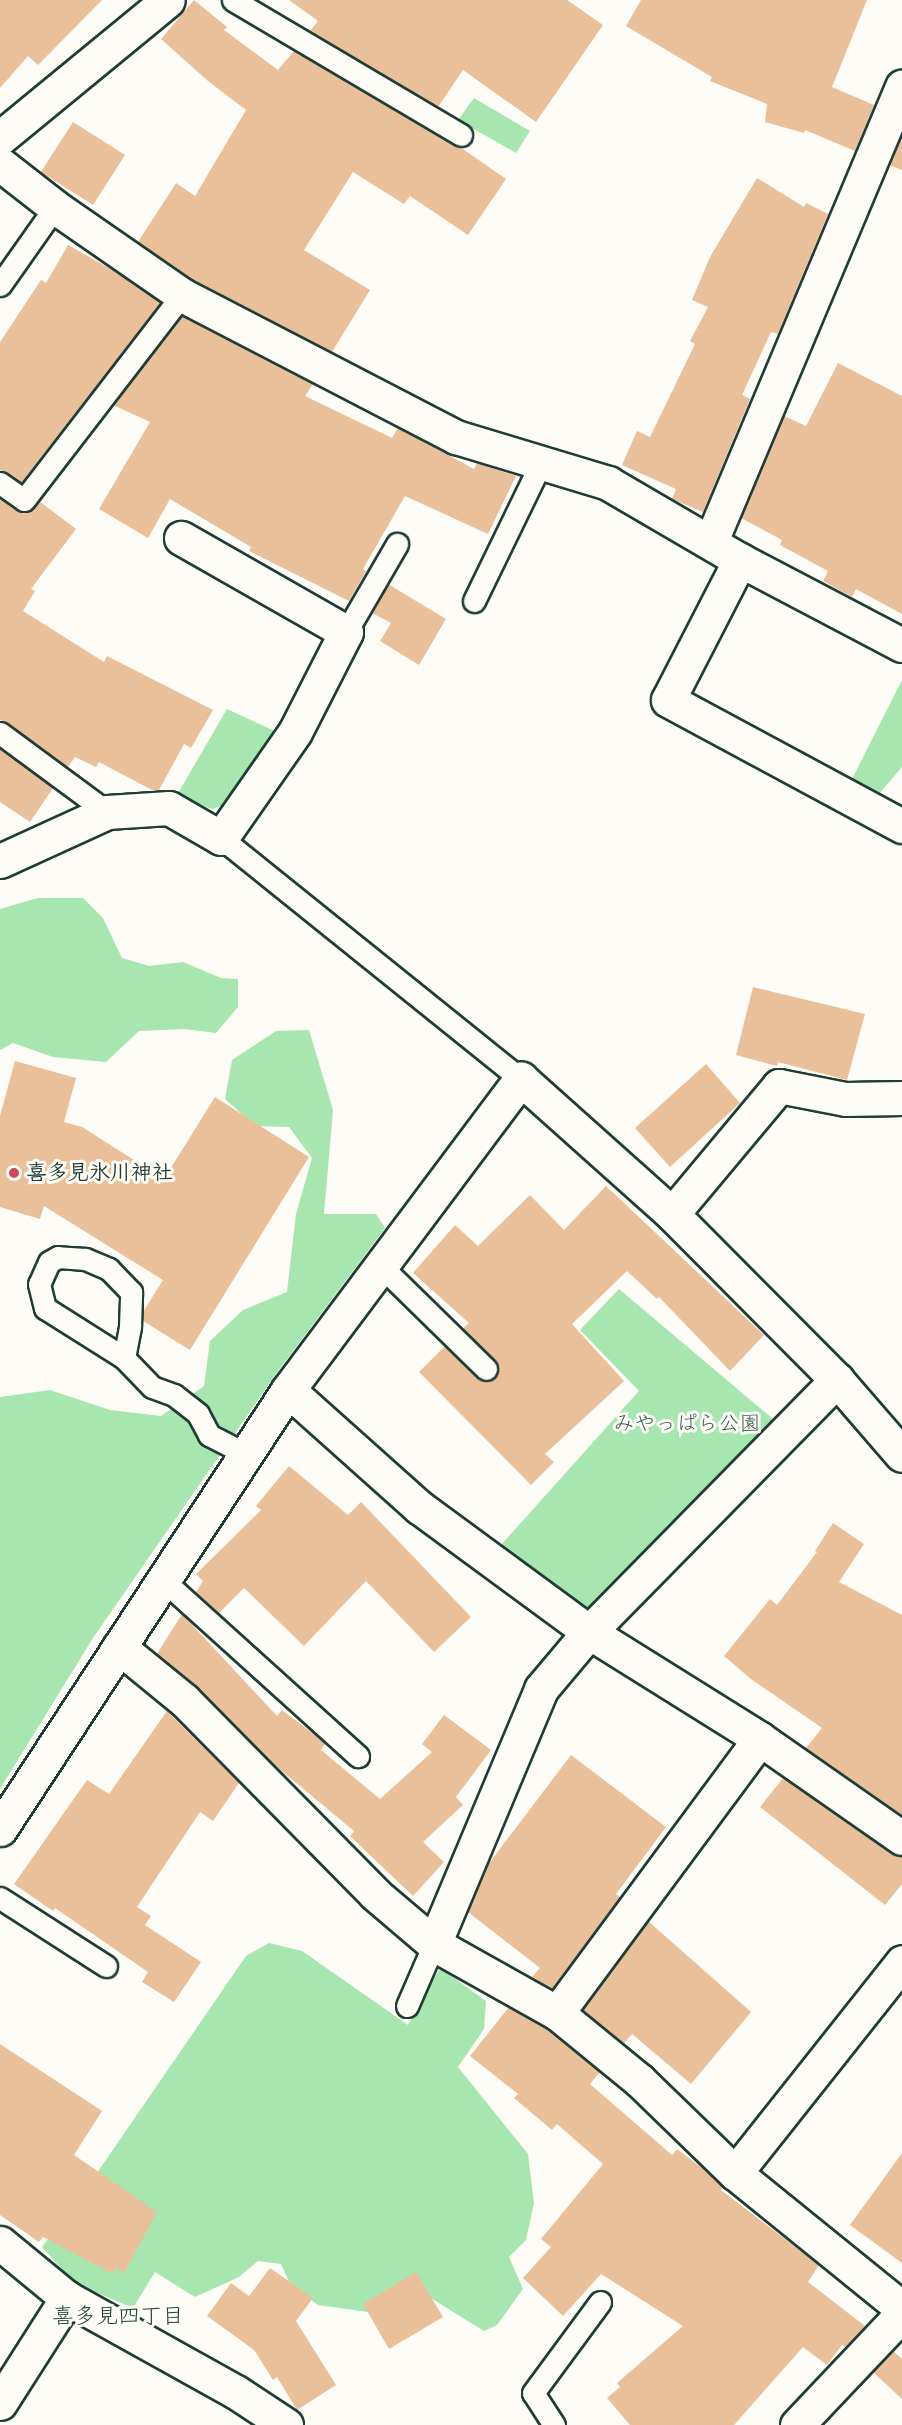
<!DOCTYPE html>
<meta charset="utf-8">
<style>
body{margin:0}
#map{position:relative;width:902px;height:2425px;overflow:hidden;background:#fdfcf7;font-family:Mynerve,"Klee One",sans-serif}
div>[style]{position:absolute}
.green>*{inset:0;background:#a7e6ae}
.building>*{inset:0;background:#eac09a}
.roads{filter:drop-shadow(2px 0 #1f3d34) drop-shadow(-2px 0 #1f3d34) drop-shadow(0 2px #1f3d34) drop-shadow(0 -2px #1f3d34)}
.service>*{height:21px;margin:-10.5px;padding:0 10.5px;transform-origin:10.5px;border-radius:10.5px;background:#fdfcf7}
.minor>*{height:33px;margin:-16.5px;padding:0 16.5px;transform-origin:16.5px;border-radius:16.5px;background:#fdfcf7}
.dots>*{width:16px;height:16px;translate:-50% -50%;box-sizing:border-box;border:3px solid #fdfcf7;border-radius:50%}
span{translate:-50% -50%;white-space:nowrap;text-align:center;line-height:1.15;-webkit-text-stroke:6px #fdfcf7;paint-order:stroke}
.poi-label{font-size:21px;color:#1f3d34;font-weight:700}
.left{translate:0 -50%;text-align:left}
.park-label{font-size:21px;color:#3a5f4c}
.neighbourhood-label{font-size:22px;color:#1f3d34}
</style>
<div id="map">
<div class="green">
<i style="clip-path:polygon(474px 98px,530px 131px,516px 153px,458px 120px)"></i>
<i style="clip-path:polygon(902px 680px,902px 767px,878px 795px,851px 781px)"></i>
<i style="clip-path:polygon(227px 709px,283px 735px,234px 802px,212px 809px,177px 795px)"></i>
<i style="clip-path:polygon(38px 898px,83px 898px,103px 918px,122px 958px,149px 966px,183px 962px,221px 978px,238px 979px,238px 1007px,216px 1033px,184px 1029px,139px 1031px,106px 1062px,53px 1057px,13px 1043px,0 1050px,0 909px)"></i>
<i style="clip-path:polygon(309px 1030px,333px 1110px,324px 1214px,376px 1214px,385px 1228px,278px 1371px,93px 1638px,0 1789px,0 1397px,50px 1390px,110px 1410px,161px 1416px,204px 1386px,210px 1341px,243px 1310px,287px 1292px,296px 1214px,312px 1158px,289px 1127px,255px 1126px,225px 1099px,232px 1060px,276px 1031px)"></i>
<i style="clip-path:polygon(619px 1289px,773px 1419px,589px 1614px,501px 1545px,639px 1391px,580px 1330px)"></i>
<i style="clip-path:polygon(269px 1943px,302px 1951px,408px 2025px,440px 1968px,486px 2001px,484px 2029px,458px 2067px,528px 2154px,534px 2203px,526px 2240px,509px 2257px,523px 2289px,497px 2325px,484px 2331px,416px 2289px,368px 2312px,318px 2305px,290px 2284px,281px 2264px,258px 2261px,239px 2277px,195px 2297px,155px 2272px,133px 2308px,74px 2283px,42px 2247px,88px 2186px,246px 1956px)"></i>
</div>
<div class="building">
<i style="clip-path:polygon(0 0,102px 0,38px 65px,28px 56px,0 88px)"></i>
<i style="clip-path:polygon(194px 0,227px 27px,224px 30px,278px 70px,294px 51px,460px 147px,506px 179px,468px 235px,410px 196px,404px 204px,353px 172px,304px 250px,370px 290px,332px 352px,192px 279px,138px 242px,176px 183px,195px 196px,246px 110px,208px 81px,161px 39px)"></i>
<i style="clip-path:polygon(289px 0,567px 0,603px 25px,536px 122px,463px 70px,438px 107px,310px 31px,318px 21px)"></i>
<i style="clip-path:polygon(641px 0,867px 0,832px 87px,874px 105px,855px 151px,805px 130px,804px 133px,765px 122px,767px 104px,710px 81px,712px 77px,626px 26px)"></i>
<i style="clip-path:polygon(73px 122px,125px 155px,93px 205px,41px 172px)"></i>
<i style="clip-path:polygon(902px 135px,902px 170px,889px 165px)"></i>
<i style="clip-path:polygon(757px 178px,804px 207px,806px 203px,828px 214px,778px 334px,771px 332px,742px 395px,750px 399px,703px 512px,672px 499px,676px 489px,622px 465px,637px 431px,650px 437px,695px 344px,690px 341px,708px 307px,692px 300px,710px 257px)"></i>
<i style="clip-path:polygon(68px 245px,116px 272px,160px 303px,21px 483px,0 470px,0 342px,41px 280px,46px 283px)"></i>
<i style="clip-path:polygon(182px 316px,313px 384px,305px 396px,392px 438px,398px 428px,474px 469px,477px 463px,516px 476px,488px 534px,405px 496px,363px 569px,366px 571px,349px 601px,249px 551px,251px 547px,170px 499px,148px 538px,99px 509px,150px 422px,113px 405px)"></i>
<i style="clip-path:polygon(838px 363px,902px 396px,902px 614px,856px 589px,852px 597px,823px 581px,828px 571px,780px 545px,782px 540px,741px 518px,784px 416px,806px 426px)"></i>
<i style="clip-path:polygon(0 499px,23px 513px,30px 511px,39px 501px,76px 529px,31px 589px,35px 591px,23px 611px,104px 662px,107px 656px,213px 710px,191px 748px,184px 744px,159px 790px,152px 790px,99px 762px,96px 767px,75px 757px,68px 767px,8px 723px,0 720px)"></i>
<i style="clip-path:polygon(388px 584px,446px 619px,419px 665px,380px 641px,391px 623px,372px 613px)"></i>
<i style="clip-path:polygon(0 749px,53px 788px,30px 822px,0 802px)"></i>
<i style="clip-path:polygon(753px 987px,865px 1014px,847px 1080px,778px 1062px,777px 1066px,736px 1055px)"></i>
<i style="clip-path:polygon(15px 1061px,76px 1078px,64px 1122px,82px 1127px,164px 1179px,215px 1097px,309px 1157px,190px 1350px,143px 1321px,143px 1312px,163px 1280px,44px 1206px,40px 1219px,0 1207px,0 1116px)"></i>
<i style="clip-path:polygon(706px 1064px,740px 1103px,670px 1167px,635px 1128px)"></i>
<i style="clip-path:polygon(606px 1186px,764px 1335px,730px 1371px,659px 1297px,657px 1299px,627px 1271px,572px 1324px,624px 1381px,545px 1454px,554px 1462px,531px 1485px,419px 1372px,445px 1346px,482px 1381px,495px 1378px,498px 1366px,463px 1328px,469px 1323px,413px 1273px,455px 1225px,478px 1246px,530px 1195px,564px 1230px)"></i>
<i style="clip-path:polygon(289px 1466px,348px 1515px,361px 1502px,471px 1617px,434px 1652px,366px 1581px,304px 1646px,244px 1588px,219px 1613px,196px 1592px,203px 1581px,196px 1574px,261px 1510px,256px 1506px)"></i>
<i style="clip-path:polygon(833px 1523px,864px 1544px,839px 1582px,902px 1615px,902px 1815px,806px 1748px,822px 1728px,751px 1679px,724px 1656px,770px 1599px,777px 1605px,817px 1552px,815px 1551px)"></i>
<i style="clip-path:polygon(182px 1614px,277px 1716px,282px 1710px,322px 1740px,325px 1744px,321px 1750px,380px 1799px,432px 1752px,422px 1744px,444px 1715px,491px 1750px,456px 1797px,463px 1805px,423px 1842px,444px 1862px,413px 1896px,350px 1836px,354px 1831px,271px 1762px,197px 1687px,157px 1654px)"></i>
<i style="clip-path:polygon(167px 1711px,239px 1783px,213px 1821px,200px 1812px,137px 1907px,151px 1916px,145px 1925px,201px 1962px,174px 2002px,142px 1982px,148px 1972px,55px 1908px,53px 1911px,14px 1884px,87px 1780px,109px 1794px)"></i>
<i style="clip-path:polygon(571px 1755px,666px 1827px,616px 1894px,620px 1897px,552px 1989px,532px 1977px,540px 1968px,468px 1912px,487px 1866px)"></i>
<i style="clip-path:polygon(783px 1778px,891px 1853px,902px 1856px,902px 1884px,885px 1905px,760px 1807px)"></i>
<i style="clip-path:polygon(648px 1921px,751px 2012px,691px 2084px,632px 2034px,624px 2043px,583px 2010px)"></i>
<i style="clip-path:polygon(509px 2007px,546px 2029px,600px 2072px,590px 2084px,672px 2155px,677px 2149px,702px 2168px,723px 2187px,721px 2190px,819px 2265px,808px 2282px,865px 2326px,845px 2347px,842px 2345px,827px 2365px,803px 2347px,734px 2425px,630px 2425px,607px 2398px,620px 2387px,617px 2383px,683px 2326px,601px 2274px,563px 2316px,523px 2278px,551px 2247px,541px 2239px,603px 2164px,557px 2124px,552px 2130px,514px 2098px,518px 2094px,470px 2056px)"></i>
<i style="clip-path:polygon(0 2044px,102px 2111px,74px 2155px,157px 2212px,124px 2273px,116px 2268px,113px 2274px,43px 2237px,39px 2242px,0 2215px)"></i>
<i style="clip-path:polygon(902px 2153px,902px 2263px,850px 2225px)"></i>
<i style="clip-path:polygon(270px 2268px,313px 2298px,296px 2321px,336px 2385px,297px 2410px,277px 2377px,273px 2380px,254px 2350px,207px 2316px,231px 2283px,249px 2296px)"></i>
<i style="clip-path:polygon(416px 2272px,443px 2317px,389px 2349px,363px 2304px)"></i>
<i style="clip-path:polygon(893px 2351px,902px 2359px,902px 2399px,873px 2372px)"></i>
</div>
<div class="roads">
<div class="service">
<i style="left:233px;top:0;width:265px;rotate:30.6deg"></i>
<i style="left:0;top:285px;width:95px;rotate:-54.8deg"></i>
<i style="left:0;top:483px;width:29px;rotate:35deg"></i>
<i style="left:24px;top:500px;width:259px;rotate:-52.4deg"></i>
<i style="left:474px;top:601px;width:153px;rotate:-64.1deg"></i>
<i style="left:346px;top:632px;width:102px;rotate:-59.9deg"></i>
<i style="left:0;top:733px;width:133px;rotate:36.4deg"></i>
<i style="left:221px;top:838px;width:385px;rotate:38.8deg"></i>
<i style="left:381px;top:1266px;width:147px;rotate:44.4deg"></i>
<i style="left:124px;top:1358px;width:33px;rotate:-79deg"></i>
<i style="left:130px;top:1326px;width:34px;rotate:-88deg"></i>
<i style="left:131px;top:1292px;width:32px;rotate:-134deg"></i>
<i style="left:109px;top:1269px;width:26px;rotate:-157deg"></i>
<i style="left:85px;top:1259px;width:27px;rotate:-176deg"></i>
<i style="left:58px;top:1257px;width:10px;rotate:151deg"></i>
<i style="left:49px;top:1262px;width:24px;rotate:114deg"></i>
<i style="left:39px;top:1284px;width:25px;rotate:76deg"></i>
<i style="left:45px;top:1308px;width:93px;rotate:32.3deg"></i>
<i style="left:124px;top:1358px;width:40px;rotate:46deg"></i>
<i style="left:152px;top:1387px;width:23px;rotate:20deg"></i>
<i style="left:174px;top:1395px;width:31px;rotate:38deg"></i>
<i style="left:198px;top:1414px;width:24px;rotate:62deg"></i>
<i style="left:209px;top:1435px;width:42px;rotate:27.2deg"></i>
<i style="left:163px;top:1580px;width:263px;rotate:42.1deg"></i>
<i style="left:0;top:1898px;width:126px;rotate:32.7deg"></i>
<i style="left:407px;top:2006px;width:68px;rotate:-66.5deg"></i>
<i style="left:554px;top:2425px;width:38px;rotate:-123deg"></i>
<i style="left:533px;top:2393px;width:113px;rotate:-53.6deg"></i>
</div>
<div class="minor">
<i style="left:0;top:138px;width:217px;rotate:-39.4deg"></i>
<i style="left:0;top:164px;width:70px;rotate:38deg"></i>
<i style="left:55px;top:207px;width:155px;rotate:34.7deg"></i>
<i style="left:182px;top:295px;width:309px;rotate:27.4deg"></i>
<i style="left:456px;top:437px;width:159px;rotate:16.8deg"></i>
<i style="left:608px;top:483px;width:153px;rotate:30.3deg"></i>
<i style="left:740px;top:560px;width:183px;rotate:27.7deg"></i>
<i style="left:711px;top:541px;width:493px;rotate:-67.2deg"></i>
<i style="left:740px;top:560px;width:157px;rotate:117.2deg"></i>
<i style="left:668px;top:700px;width:266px;rotate:28.3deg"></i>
<i style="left:0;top:861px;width:118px;rotate:-24.6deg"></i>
<i style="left:107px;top:812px;width:62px;rotate:-3.7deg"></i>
<i style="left:169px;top:808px;width:60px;rotate:30deg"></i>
<i style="left:221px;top:838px;width:129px;rotate:-55.1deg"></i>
<i style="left:295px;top:732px;width:112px;rotate:-63deg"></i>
<i style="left:346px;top:632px;width:190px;rotate:-150.3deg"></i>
<i style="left:672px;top:1214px;width:167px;rotate:-50.1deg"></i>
<i style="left:779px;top:1086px;width:67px;rotate:11.1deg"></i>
<i style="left:845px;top:1099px;width:57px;rotate:-1deg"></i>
<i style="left:288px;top:1390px;width:176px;rotate:41.8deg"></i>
<i style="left:419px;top:1507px;width:211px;rotate:36.3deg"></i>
<i style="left:589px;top:1632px;width:202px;rotate:32deg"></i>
<i style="left:760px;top:1739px;width:173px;rotate:34.9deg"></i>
<i style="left:119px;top:1647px;width:84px;rotate:39.2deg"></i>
<i style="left:184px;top:1700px;width:272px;rotate:45.4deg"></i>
<i style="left:375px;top:1894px;width:77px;rotate:40.3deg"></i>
<i style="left:434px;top:1944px;width:141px;rotate:29.3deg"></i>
<i style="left:557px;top:2013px;width:107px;rotate:39.3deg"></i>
<i style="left:640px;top:2081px;width:132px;rotate:44.1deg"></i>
<i style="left:735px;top:2173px;width:215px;rotate:39deg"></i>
<i style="left:0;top:1829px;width:525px;rotate:-56.73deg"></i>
<i style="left:288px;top:1390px;width:389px;rotate:-53.2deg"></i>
<i style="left:521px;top:1079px;width:203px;rotate:41.8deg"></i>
<i style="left:672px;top:1214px;width:234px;rotate:45.2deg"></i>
<i style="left:837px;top:1380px;width:99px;rotate:49.1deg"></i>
<i style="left:434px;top:1944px;width:277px;rotate:-67.2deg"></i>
<i style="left:541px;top:1689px;width:75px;rotate:-49.9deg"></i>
<i style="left:589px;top:1632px;width:354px;rotate:-45.5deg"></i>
<i style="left:557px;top:2013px;width:341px;rotate:-53.5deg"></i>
<i style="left:735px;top:2173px;width:269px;rotate:-51.6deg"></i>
<i style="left:0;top:2243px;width:87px;rotate:39.4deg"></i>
<i style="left:67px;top:2298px;width:193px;rotate:29.1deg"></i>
<i style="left:236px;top:2392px;width:60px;rotate:33.4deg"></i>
<i style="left:0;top:2403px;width:125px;rotate:-57.5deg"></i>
<i style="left:797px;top:2425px;width:153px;rotate:-46.6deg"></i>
</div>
</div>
<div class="dots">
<i style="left:14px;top:1173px;background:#d1495b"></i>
</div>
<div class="poi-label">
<span class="left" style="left:26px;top:1173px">喜多見氷川神社</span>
</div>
<div class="park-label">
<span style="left:687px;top:1424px">みやっぱら公園</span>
</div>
<div class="neighbourhood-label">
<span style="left:118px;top:2318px">喜多見四丁目</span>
</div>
</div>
